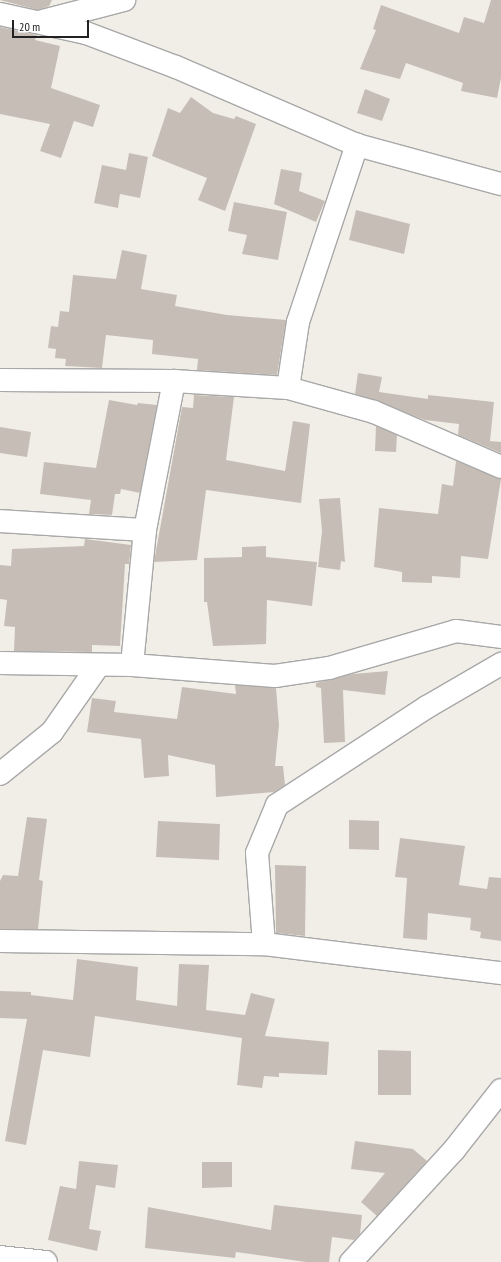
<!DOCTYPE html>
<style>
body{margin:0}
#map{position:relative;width:501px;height:1262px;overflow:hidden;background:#f1eee7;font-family:"PT Sans Narrow",sans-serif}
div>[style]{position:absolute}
.building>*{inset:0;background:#c6beb6}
.roads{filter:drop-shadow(1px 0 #a8a8a8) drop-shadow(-1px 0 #a8a8a8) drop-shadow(0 1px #a8a8a8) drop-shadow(0 -1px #a8a8a8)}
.street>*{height:22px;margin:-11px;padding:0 11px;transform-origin:11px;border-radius:11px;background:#fff}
span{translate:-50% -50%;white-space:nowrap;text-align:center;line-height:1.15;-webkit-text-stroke:3.5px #fff;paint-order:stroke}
.scale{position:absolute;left:12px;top:20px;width:77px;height:18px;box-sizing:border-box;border:2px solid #212121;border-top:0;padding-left:5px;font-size:12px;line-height:14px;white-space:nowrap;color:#212121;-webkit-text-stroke:3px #fff;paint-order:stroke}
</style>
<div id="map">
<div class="building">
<i style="clip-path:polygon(0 0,52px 0,49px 6px,38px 10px)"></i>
<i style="clip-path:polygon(491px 0,501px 0,501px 78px,497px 98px,461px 91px,463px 83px,406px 63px,400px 79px,360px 69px,376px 30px,373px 29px,381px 5px,459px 33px,464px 17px,484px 23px)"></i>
<i style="clip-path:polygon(0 27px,37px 35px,35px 40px,60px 46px,51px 88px,100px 105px,93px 127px,74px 121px,61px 158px,40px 151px,50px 124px,0 114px)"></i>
<i style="clip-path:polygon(365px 89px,390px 99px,382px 121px,357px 113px)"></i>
<i style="clip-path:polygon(191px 97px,213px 113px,234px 119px,236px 116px,256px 124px,225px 211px,198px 200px,207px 178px,152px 156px,168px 108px,180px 113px)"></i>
<i style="clip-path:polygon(129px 153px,148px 157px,140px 198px,120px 194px,118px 208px,94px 203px,102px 165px,126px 170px)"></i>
<i style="clip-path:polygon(281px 169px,302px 173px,299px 191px,325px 201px,316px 222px,274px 204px)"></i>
<i style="clip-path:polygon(234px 202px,287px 212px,278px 260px,242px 254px,247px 235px,228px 231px)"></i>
<i style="clip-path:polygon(356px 210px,410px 224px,404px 254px,349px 240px)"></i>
<i style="clip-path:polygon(122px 250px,147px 255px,141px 289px,177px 295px,175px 306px,227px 315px,286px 320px,277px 375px,197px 370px,198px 359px,152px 354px,153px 340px,106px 335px,102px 368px,65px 366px,66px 359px,55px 358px,56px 349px,48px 348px,51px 326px,58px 327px,60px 311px,69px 312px,73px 275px,116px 279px)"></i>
<i style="clip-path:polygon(358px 373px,382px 377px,379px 392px,428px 399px,428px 395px,494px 402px,490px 441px,501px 442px,501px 453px,458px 435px,459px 424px,425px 420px,355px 394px)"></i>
<i style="clip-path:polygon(194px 395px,234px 397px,226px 460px,285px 471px,293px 421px,310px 424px,301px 503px,206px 490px,197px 560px,154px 562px,182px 407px,193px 408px)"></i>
<i style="clip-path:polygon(109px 400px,137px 405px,138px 403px,157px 405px,140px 493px,121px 489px,120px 494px,115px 494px,112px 515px,89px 514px,91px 500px,40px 494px,44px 462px,96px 468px)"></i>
<i style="clip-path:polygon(376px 426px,397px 435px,396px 452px,375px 451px)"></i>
<i style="clip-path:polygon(0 427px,31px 432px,27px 457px,0 453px)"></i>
<i style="clip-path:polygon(456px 461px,501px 479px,488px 559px,461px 556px,460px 578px,432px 576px,432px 583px,402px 582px,402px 572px,374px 567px,379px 508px,438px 514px,442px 484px,453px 486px)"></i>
<i style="clip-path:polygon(340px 498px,345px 562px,341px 561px,340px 570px,318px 567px,322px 531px,319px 499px)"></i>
<i style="clip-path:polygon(85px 539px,131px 545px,129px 564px,125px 564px,120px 646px,92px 645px,92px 652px,14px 651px,15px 627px,4px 626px,7px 600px,0 599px,0 565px,11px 566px,12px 549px,84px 546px)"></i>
<i style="clip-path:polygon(266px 546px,266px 557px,317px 562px,312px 606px,267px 600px,266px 644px,213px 646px,207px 602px,204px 602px,204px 558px,242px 557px,242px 547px)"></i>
<i style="clip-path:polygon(388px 671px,385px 695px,343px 690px,345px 742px,324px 743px,321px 688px,316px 687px,316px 683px,353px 674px)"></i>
<i style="clip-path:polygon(235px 685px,276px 688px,279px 725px,275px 766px,283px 766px,285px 785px,274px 792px,216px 797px,215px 765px,168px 755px,169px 776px,144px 778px,141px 739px,87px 732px,92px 698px,116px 701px,114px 712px,177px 719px,182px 687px,236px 694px)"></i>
<i style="clip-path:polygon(27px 817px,47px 819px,39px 880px,43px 881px,38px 929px,0 929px,0 881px,3px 875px,18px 876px)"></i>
<i style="clip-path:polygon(349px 820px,379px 821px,379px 850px,349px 849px)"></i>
<i style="clip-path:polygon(158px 821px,220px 824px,219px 860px,156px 857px)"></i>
<i style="clip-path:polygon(400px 838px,465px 846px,459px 885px,487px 889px,489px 877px,501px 878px,501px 941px,480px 938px,481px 932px,470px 930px,471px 918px,428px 913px,427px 940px,403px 938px,407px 878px,395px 877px)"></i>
<i style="clip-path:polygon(275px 865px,306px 866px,305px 936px,276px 933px)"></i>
<i style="clip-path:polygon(77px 959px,138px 967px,136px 1000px,177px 1006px,179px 964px,209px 965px,206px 1010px,245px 1015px,251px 993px,275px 999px,265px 1036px,329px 1042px,327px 1075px,279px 1073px,279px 1077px,264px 1076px,262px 1088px,237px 1085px,242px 1038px,95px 1016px,90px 1057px,43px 1050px,26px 1145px,5px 1141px,27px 1019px,0 1018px,0 991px,31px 992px,31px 995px,73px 1000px)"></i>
<i style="clip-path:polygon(378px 1050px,411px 1051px,411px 1095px,378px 1095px)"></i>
<i style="clip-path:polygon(355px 1141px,413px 1149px,427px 1161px,377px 1216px,361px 1202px,385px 1173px,351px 1169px)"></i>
<i style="clip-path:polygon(79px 1161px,118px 1165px,115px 1188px,96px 1185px,89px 1229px,101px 1231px,97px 1251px,48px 1240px,60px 1186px,76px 1189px)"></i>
<i style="clip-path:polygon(202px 1162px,232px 1162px,232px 1187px,202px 1188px)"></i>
<i style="clip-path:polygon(274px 1205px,362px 1215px,360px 1234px,354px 1240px,332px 1237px,329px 1262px,306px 1262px,236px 1252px,235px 1258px,145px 1248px,148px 1207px,271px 1230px)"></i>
</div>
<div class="roads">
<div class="street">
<i style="left:0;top:14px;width:88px;rotate:12.5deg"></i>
<i style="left:86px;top:33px;width:96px;rotate:20.7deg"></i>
<i style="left:176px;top:67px;width:197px;rotate:23.3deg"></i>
<i style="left:357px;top:145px;width:149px;rotate:15.2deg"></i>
<i style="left:43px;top:21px;width:84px;rotate:-14.5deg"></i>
<i style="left:0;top:380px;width:174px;rotate:0.3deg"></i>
<i style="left:174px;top:381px;width:114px;rotate:3.5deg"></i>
<i style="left:288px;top:388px;width:89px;rotate:15.6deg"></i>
<i style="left:374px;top:412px;width:138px;rotate:23.4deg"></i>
<i style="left:288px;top:388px;width:67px;rotate:-81.4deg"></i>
<i style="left:298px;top:322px;width:187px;rotate:-71.6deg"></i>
<i style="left:0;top:521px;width:145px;rotate:3.6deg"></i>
<i style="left:0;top:663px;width:132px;rotate:0.9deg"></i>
<i style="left:132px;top:665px;width:143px;rotate:4.4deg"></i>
<i style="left:275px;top:676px;width:55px;rotate:-8.4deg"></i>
<i style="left:329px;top:668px;width:132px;rotate:-16.2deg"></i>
<i style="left:456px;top:631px;width:45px;rotate:7.6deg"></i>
<i style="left:132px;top:665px;width:136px;rotate:-84.5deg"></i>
<i style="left:145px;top:530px;width:152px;rotate:-79deg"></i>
<i style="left:0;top:774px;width:67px;rotate:-38.9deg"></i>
<i style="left:52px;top:732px;width:80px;rotate:-55.1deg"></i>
<i style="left:0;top:941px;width:264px;rotate:0.7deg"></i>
<i style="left:264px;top:944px;width:239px;rotate:7deg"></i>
<i style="left:264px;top:944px;width:91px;rotate:-94.4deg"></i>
<i style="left:257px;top:853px;width:52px;rotate:-67.4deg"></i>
<i style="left:277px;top:805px;width:179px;rotate:-33.2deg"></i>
<i style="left:427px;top:707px;width:86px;rotate:-30.2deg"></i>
<i style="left:0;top:1257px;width:46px;rotate:6.2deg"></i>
<i style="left:351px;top:1262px;width:152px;rotate:-47.4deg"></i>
<i style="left:454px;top:1150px;width:76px;rotate:-51.9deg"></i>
</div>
</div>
<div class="scale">20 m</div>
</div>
